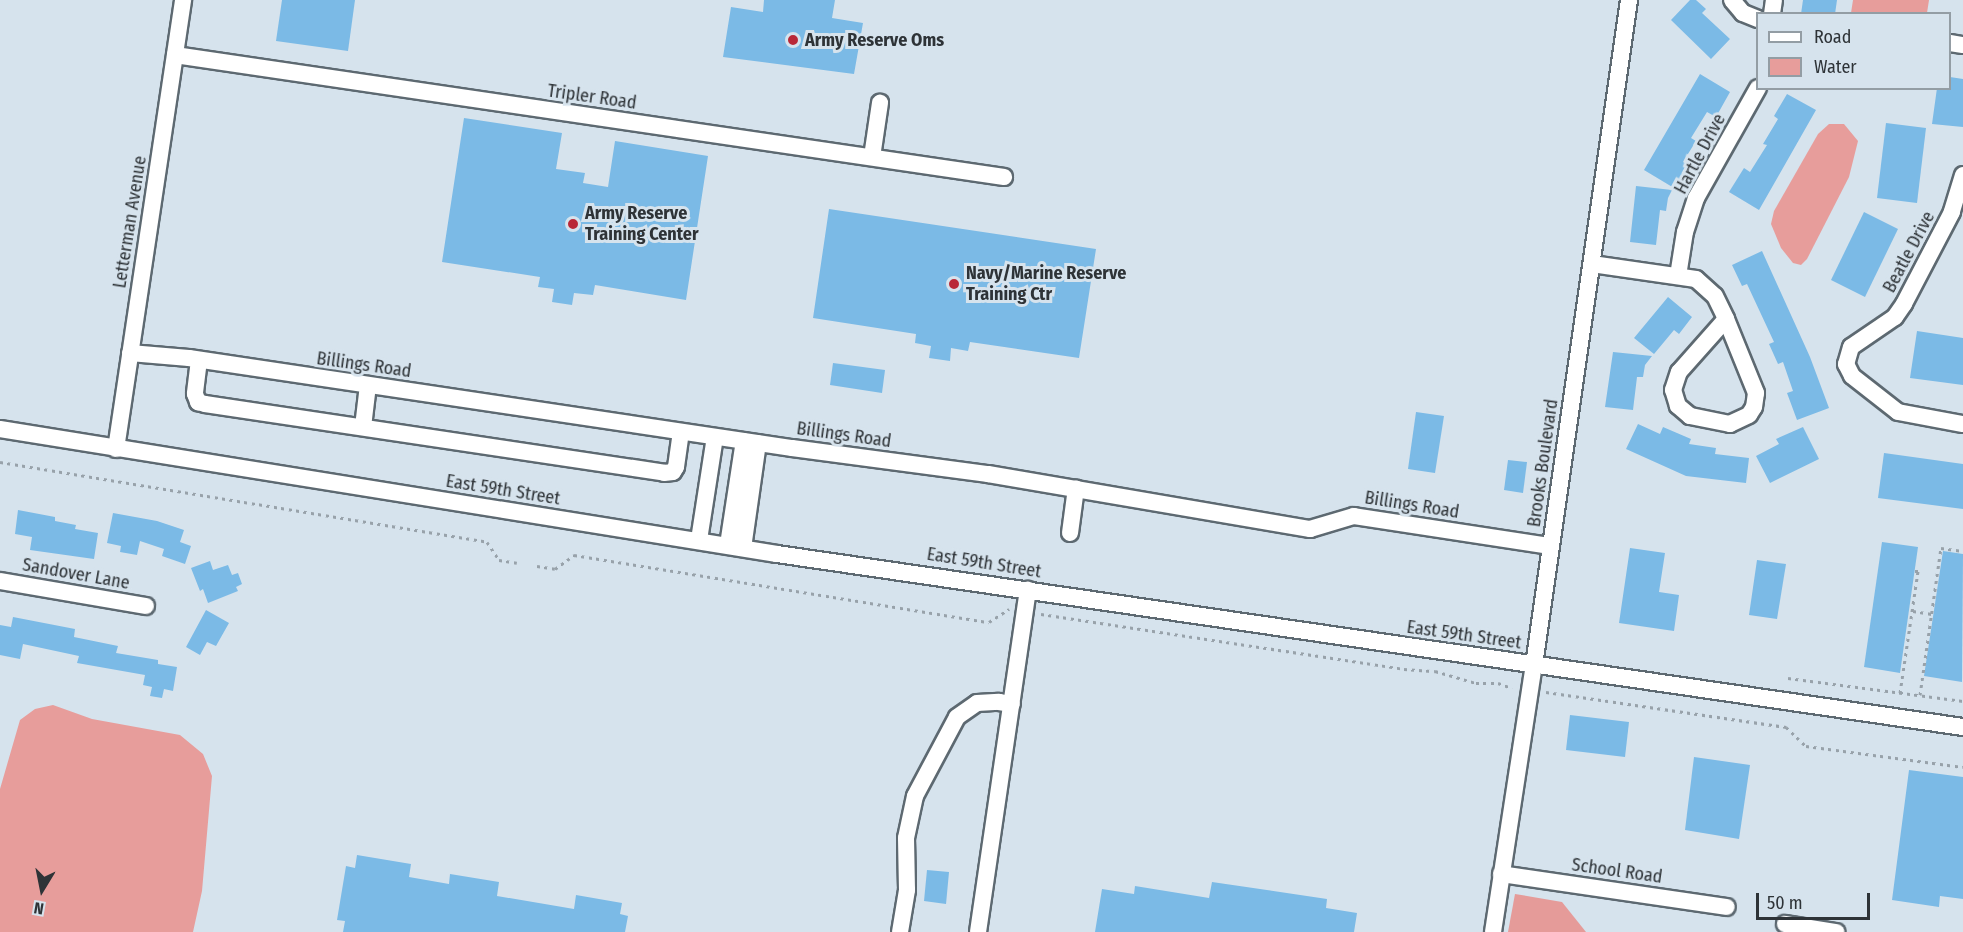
<!DOCTYPE html>
<style>
body{margin:0}
#map{position:relative;width:1963px;height:932px;overflow:hidden;background:#d6e3ed;font-family:"Fira Sans Condensed",sans-serif}
div>[style]{position:absolute}
.forest>*{inset:0;background:#e59b99}
.water>*{inset:0;background:#e79d9b}
.building>*{inset:0;background:#7bbae6}
.path>*{height:3px;margin-top:-1.5px;transform-origin:0;background:repeating-linear-gradient(90deg,#98a2aa 0 3px,transparent 0 7.5px)}
.roads{filter:drop-shadow(2px 0 #5d6971) drop-shadow(-2px 0 #5d6971) drop-shadow(0 2px #5d6971) drop-shadow(0 -2px #5d6971)}
.minor>*{height:16px;margin:-8px;padding:0 8px;transform-origin:8px;border-radius:8px;background:#fff}
.dots>*{width:16px;height:16px;translate:-50% -50%;box-sizing:border-box;border:3px solid #d6e3ed;border-radius:50%}
span{translate:-50% -50%;white-space:nowrap;text-align:center;line-height:1.15;-webkit-text-stroke:6px #d6e3ed;paint-order:stroke}
.poi-label{font-size:18px;color:#2e3337;font-weight:700}
.left{translate:0 -50%;text-align:left}
.street-label{font-size:18px;color:#2e3337}
.legend{position:absolute;left:1756px;top:12px;width:195px;height:78px;box-sizing:border-box;background:#d6e3ed;border:2px solid #939da4;margin:0;padding:8px 10px;list-style:none;font-size:18px;color:#2e3337}
.legend li{display:flex;align-items:center;gap:12px;height:30px}
.legend b{width:30px;border:2px solid #939da4}
.north{position:absolute;left:12px;top:860px;width:60px;height:60px;-webkit-text-stroke:4px #d6e3ed;paint-order:stroke;rotate:190deg;font-size:16px;font-weight:700;line-height:24px;text-align:center;color:#2e3337}
.north::after{content:'';display:block;margin:auto;width:21px;height:27px;background:#2e3337;clip-path:polygon(50% 0,100% 100%,50% 72%,0 100%)}
.scale{position:absolute;left:1756px;top:893px;width:114px;height:27px;box-sizing:border-box;border:3px solid #2e3337;border-top:0;padding-left:8px;font-size:18px;line-height:21px;white-space:nowrap;color:#2e3337;-webkit-text-stroke:4px #d6e3ed;paint-order:stroke}
</style>
<div id="map">
<div class="forest">
<i style="clip-path:polygon(1515px 894px,1562px 902px,1586px 932px,1508px 932px)"></i>
</div>
<div class="water">
<i style="clip-path:polygon(1853px 0,1929px 0,1927px 13px,1851px 13px)"></i>
<i style="clip-path:polygon(1829px 124px,1844px 124px,1858px 141px,1849px 177px,1807px 259px,1801px 265px,1793px 263px,1781px 248px,1771px 224px,1774px 211px,1818px 134px)"></i>
<i style="clip-path:polygon(53px 705px,92px 719px,180px 735px,203px 754px,212px 776px,202px 891px,193px 932px,0 932px,0 789px,20px 720px,35px 709px)"></i>
</div>
<div class="building">
<i style="clip-path:polygon(282px 0,355px 0,348px 51px,276px 41px)"></i>
<i style="clip-path:polygon(764px 0,835px 0,832px 18px,863px 23px,854px 74px,723px 57px,731px 7px,763px 12px)"></i>
<i style="clip-path:polygon(1690px 0,1696px 0,1706px 9px,1702px 13px,1730px 39px,1711px 59px,1671px 20px)"></i>
<i style="clip-path:polygon(1803px 0,1837px 0,1835px 14px,1801px 14px)"></i>
<i style="clip-path:polygon(1700px 74px,1730px 92px,1716px 117px,1707px 112px,1691px 138px,1696px 141px,1683px 162px,1688px 165px,1674px 188px,1644px 170px)"></i>
<i style="clip-path:polygon(1950px 77px,1963px 79px,1963px 127px,1932px 124px,1937px 88px,1950px 88px)"></i>
<i style="clip-path:polygon(1787px 94px,1816px 110px,1759px 210px,1729px 192px,1744px 168px,1750px 172px,1767px 145px,1763px 144px,1778px 119px,1774px 116px)"></i>
<i style="clip-path:polygon(464px 118px,562px 133px,556px 169px,585px 173px,583px 183px,608px 187px,615px 141px,708px 156px,686px 300px,595px 285px,593px 295px,574px 293px,572px 305px,552px 302px,554px 289px,538px 287px,540px 277px,442px 262px)"></i>
<i style="clip-path:polygon(1886px 123px,1926px 128px,1917px 203px,1877px 198px)"></i>
<i style="clip-path:polygon(1636px 186px,1672px 190px,1668px 198px,1666px 211px,1660px 210px,1656px 245px,1630px 242px)"></i>
<i style="clip-path:polygon(829px 209px,1096px 249px,1079px 358px,970px 342px,968px 351px,951px 348px,950px 361px,929px 358px,931px 346px,915px 343px,916px 334px,813px 318px)"></i>
<i style="clip-path:polygon(1864px 212px,1898px 229px,1865px 297px,1831px 280px)"></i>
<i style="clip-path:polygon(1762px 251px,1810px 357px,1829px 408px,1797px 420px,1787px 393px,1793px 391px,1783px 362px,1778px 364px,1769px 344px,1774px 342px,1747px 284px,1742px 286px,1732px 265px)"></i>
<i style="clip-path:polygon(1668px 297px,1692px 317px,1679px 334px,1674px 330px,1654px 354px,1634px 338px)"></i>
<i style="clip-path:polygon(1917px 331px,1963px 338px,1963px 385px,1910px 378px)"></i>
<i style="clip-path:polygon(1613px 352px,1652px 356px,1645px 365px,1643px 377px,1637px 377px,1633px 410px,1605px 407px)"></i>
<i style="clip-path:polygon(833px 363px,885px 370px,882px 393px,830px 385px)"></i>
<i style="clip-path:polygon(1416px 412px,1444px 416px,1435px 473px,1408px 469px)"></i>
<i style="clip-path:polygon(1638px 424px,1660px 434px,1663px 427px,1691px 439px,1689px 444px,1716px 448px,1715px 454px,1749px 458px,1746px 483px,1686px 476px,1626px 449px)"></i>
<i style="clip-path:polygon(1803px 427px,1819px 459px,1770px 483px,1756px 456px,1779px 444px,1776px 439px)"></i>
<i style="clip-path:polygon(1884px 453px,1963px 464px,1963px 509px,1878px 498px)"></i>
<i style="clip-path:polygon(1508px 460px,1527px 462px,1523px 493px,1504px 490px)"></i>
<i style="clip-path:polygon(18px 510px,55px 517px,55px 521px,76px 525px,75px 529px,98px 533px,94px 559px,30px 550px,32px 537px,15px 534px)"></i>
<i style="clip-path:polygon(113px 513px,157px 521px,184px 530px,180px 542px,191px 546px,185px 564px,162px 556px,164px 549px,140px 541px,137px 555px,120px 552px,121px 546px,107px 543px)"></i>
<i style="clip-path:polygon(1882px 542px,1918px 547px,1900px 673px,1864px 667px)"></i>
<i style="clip-path:polygon(1630px 548px,1665px 553px,1659px 592px,1679px 595px,1674px 631px,1619px 623px)"></i>
<i style="clip-path:polygon(1943px 551px,1963px 554px,1962px 682px,1924px 676px)"></i>
<i style="clip-path:polygon(1757px 560px,1786px 564px,1777px 619px,1749px 615px)"></i>
<i style="clip-path:polygon(210px 561px,213px 570px,228px 565px,232px 575px,238px 573px,242px 584px,236px 587px,238px 591px,208px 603px,203px 589px,200px 591px,191px 568px)"></i>
<i style="clip-path:polygon(206px 610px,229px 623px,216px 646px,207px 642px,200px 655px,186px 647px)"></i>
<i style="clip-path:polygon(13px 617px,75px 629px,74px 637px,118px 646px,116px 653px,158px 660px,158px 664px,177px 667px,173px 691px,164px 689px,162px 698px,150px 696px,152px 687px,143px 685px,145px 675px,77px 663px,79px 656px,23px 644px,20px 659px,0 655px,0 625px,11px 627px)"></i>
<i style="clip-path:polygon(1570px 715px,1629px 722px,1625px 757px,1566px 750px)"></i>
<i style="clip-path:polygon(1694px 757px,1750px 765px,1739px 839px,1685px 830px)"></i>
<i style="clip-path:polygon(1909px 770px,1963px 777px,1963px 899px,1940px 896px,1939px 907px,1892px 900px)"></i>
<i style="clip-path:polygon(357px 855px,411px 864px,409px 877px,449px 884px,450px 874px,499px 882px,497px 896px,574px 909px,576px 895px,622px 903px,620px 914px,628px 916px,625px 932px,343px 932px,345px 921px,337px 920px,346px 866px,355px 868px)"></i>
<i style="clip-path:polygon(927px 870px,949px 872px,946px 904px,924px 901px)"></i>
<i style="clip-path:polygon(1212px 882px,1327px 899px,1326px 908px,1357px 913px,1354px 932px,1095px 932px,1102px 889px,1134px 894px,1135px 886px,1209px 898px)"></i>
</div>
<div class="path">
<i style="left:0;top:462px;width:494px;rotate:9.3deg"></i>
<i style="left:487px;top:542px;width:22px;rotate:56deg"></i>
<i style="left:499px;top:560px;width:18px;rotate:9deg"></i>
<i style="left:537px;top:566px;width:18px;rotate:9deg"></i>
<i style="left:555px;top:569px;width:24px;rotate:-36deg"></i>
<i style="left:574px;top:555px;width:420px;rotate:9.2deg"></i>
<i style="left:989px;top:622px;width:24px;rotate:-33deg"></i>
<i style="left:1913px;top:611px;width:19px;rotate:9deg"></i>
<i style="left:1041px;top:614px;width:367px;rotate:8.6deg"></i>
<i style="left:1404px;top:669px;width:31px;rotate:4deg"></i>
<i style="left:1435px;top:671px;width:43px;rotate:16.3deg"></i>
<i style="left:1476px;top:683px;width:22px"></i>
<i style="left:1498px;top:683px;width:15px;rotate:20deg"></i>
<i style="left:1788px;top:678px;width:177px;rotate:7.5deg"></i>
<i style="left:1546px;top:692px;width:243px;rotate:8.3deg"></i>
<i style="left:1786px;top:727px;width:28px;rotate:44deg"></i>
<i style="left:1806px;top:746px;width:158px;rotate:7.6deg"></i>
<i style="left:1900px;top:693px;width:123px;rotate:-81.6deg"></i>
<i style="left:1918px;top:571px;width:3px;rotate:180deg"></i>
<i style="left:1920px;top:695px;width:148px;rotate:-81.9deg"></i>
<i style="left:1941px;top:548px;width:22px;rotate:8deg"></i>
</div>
<div class="roads">
<div class="minor">
<i style="left:1732px;top:0;width:17px;rotate:50deg"></i>
<i style="left:1743px;top:13px;width:16px;rotate:22deg"></i>
<i style="left:1772px;top:14px;width:14px;rotate:-82deg"></i>
<i style="left:1950px;top:43px;width:13px;rotate:9deg"></i>
<i style="left:175px;top:55px;width:838px;rotate:8.37deg"></i>
<i style="left:872px;top:157px;width:55px;rotate:-81.6deg"></i>
<i style="left:1963px;top:175px;width:39px;rotate:107deg"></i>
<i style="left:1952px;top:212px;width:104px;rotate:117.6deg"></i>
<i style="left:1904px;top:304px;width:16px;rotate:125deg"></i>
<i style="left:1895px;top:317px;width:53px;rotate:145.7deg"></i>
<i style="left:1851px;top:347px;width:18px;rotate:106deg"></i>
<i style="left:1846px;top:364px;width:13px;rotate:63deg"></i>
<i style="left:1852px;top:376px;width:58px;rotate:38deg"></i>
<i style="left:1898px;top:412px;width:66px;rotate:10.5deg"></i>
<i style="left:1592px;top:264px;width:105px;rotate:8.2deg"></i>
<i style="left:1696px;top:279px;width:25px;rotate:42deg"></i>
<i style="left:1715px;top:296px;width:25px;rotate:64deg"></i>
<i style="left:1678px;top:276px;width:45px;rotate:-81deg"></i>
<i style="left:1685px;top:232px;width:36px;rotate:-72deg"></i>
<i style="left:1696px;top:198px;width:126px;rotate:-60.6deg"></i>
<i style="left:1726px;top:319px;width:80px;rotate:67.9deg"></i>
<i style="left:1756px;top:393px;width:14px;rotate:98deg"></i>
<i style="left:1754px;top:407px;width:9px;rotate:122deg"></i>
<i style="left:1749px;top:415px;width:21px;rotate:155deg"></i>
<i style="left:1730px;top:424px;width:41px;rotate:-168.7deg"></i>
<i style="left:1690px;top:416px;width:16px;rotate:-140deg"></i>
<i style="left:1678px;top:406px;width:17px;rotate:-107deg"></i>
<i style="left:1673px;top:390px;width:19px;rotate:-72deg"></i>
<i style="left:1679px;top:372px;width:71px;rotate:-48.4deg"></i>
<i style="left:130px;top:353px;width:59px;rotate:4.8deg"></i>
<i style="left:189px;top:358px;width:610px;rotate:8.49deg"></i>
<i style="left:792px;top:448px;width:198px;rotate:7.6deg"></i>
<i style="left:988px;top:474px;width:327px;rotate:9.7deg"></i>
<i style="left:1310px;top:529px;width:46px;rotate:-16.5deg"></i>
<i style="left:1354px;top:516px;width:199px;rotate:8.7deg"></i>
<i style="left:199px;top:360px;width:34px;rotate:97deg"></i>
<i style="left:195px;top:394px;width:9px;rotate:69deg"></i>
<i style="left:198px;top:402px;width:7px;rotate:16deg"></i>
<i style="left:205px;top:404px;width:464px;rotate:8.5deg"></i>
<i style="left:664px;top:473px;width:9px;rotate:-6deg"></i>
<i style="left:673px;top:472px;width:6px;rotate:-59deg"></i>
<i style="left:676px;top:467px;width:35px;rotate:-82deg"></i>
<i style="left:363px;top:427px;width:42px;rotate:-83.2deg"></i>
<i style="left:0;top:429px;width:787px;rotate:9.14deg"></i>
<i style="left:777px;top:554px;width:1199px;rotate:8.3deg"></i>
<i style="left:116px;top:449px;width:454px;rotate:-81.5deg"></i>
<i style="left:1070px;top:533px;width:45px;rotate:-82.4deg"></i>
<i style="left:699px;top:540px;width:104px;rotate:-81.2deg"></i>
<i style="left:728px;top:545px;width:105px;rotate:-81.3deg"></i>
<i style="left:743px;top:548px;width:106px;rotate:-81.9deg"></i>
<i style="left:0;top:581px;width:148px;rotate:9.7deg"></i>
<i style="left:1501px;top:874px;width:228px;rotate:8.3deg"></i>
<i style="left:1785px;top:924px;width:52px;rotate:8.9deg"></i>
<i style="left:900px;top:932px;width:43px;rotate:-80.5deg"></i>
<i style="left:907px;top:890px;width:52px;rotate:-91.1deg"></i>
<i style="left:906px;top:838px;width:43px;rotate:-77.9deg"></i>
<i style="left:915px;top:796px;width:89px;rotate:-62deg"></i>
<i style="left:957px;top:717px;width:24px;rotate:-35deg"></i>
<i style="left:977px;top:703px;width:22px;rotate:-3deg"></i>
<i style="left:999px;top:702px;width:13px;rotate:9deg"></i>
<i style="left:978px;top:932px;width:346px;rotate:-81.7deg"></i>
<i style="left:1493px;top:932px;width:270px;rotate:-81.3deg"></i>
<i style="left:1534px;top:665px;width:672px;rotate:-81.87deg"></i>
</div>
</div>
<div class="dots">
<i style="left:793px;top:40px;background:#b92838"></i>
<i style="left:573px;top:224px;background:#b92838"></i>
<i style="left:954px;top:284px;background:#b92838"></i>
</div>
<div class="poi-label">
<span class="left" style="left:805px;top:40px">Army Reserve Oms</span>
<span class="left" style="left:585px;top:224px">Army Reserve<br>Training Center</span>
<span class="left" style="left:966px;top:284px">Navy/Marine Reserve<br>Training Ctr</span>
</div>
<div class="street-label">
<span style="left:592px;top:97px;rotate:8deg">Tripler Road</span>
<span style="left:1700px;top:154px;rotate:-62deg">Hartle Drive</span>
<span style="left:130px;top:222px;rotate:-81deg">Letterman Avenue</span>
<span style="left:1909px;top:252px;rotate:-62deg">Beatle Drive</span>
<span style="left:364px;top:365px;rotate:8deg">Billings Road</span>
<span style="left:844px;top:435px;rotate:8deg">Billings Road</span>
<span style="left:1543px;top:463px;rotate:-82deg">Brooks Boulevard</span>
<span style="left:503px;top:490px;rotate:9deg">East 59th Street</span>
<span style="left:1412px;top:505px;rotate:9deg">Billings Road</span>
<span style="left:984px;top:563px;rotate:9deg">East 59th Street</span>
<span style="left:76px;top:574px;rotate:10deg">Sandover Lane</span>
<span style="left:1464px;top:635px;rotate:8deg">East 59th Street</span>
<span style="left:1617px;top:871px;rotate:8deg">School Road</span>
</div>
<ul class="legend">
<li><b style="height:8px;background:#fff"></b>Road</li>
<li><b style="height:16px;background:#e79d9b"></b>Water</li>
</ul>
<div class="north">N</div>
<div class="scale">50 m</div>
</div>
